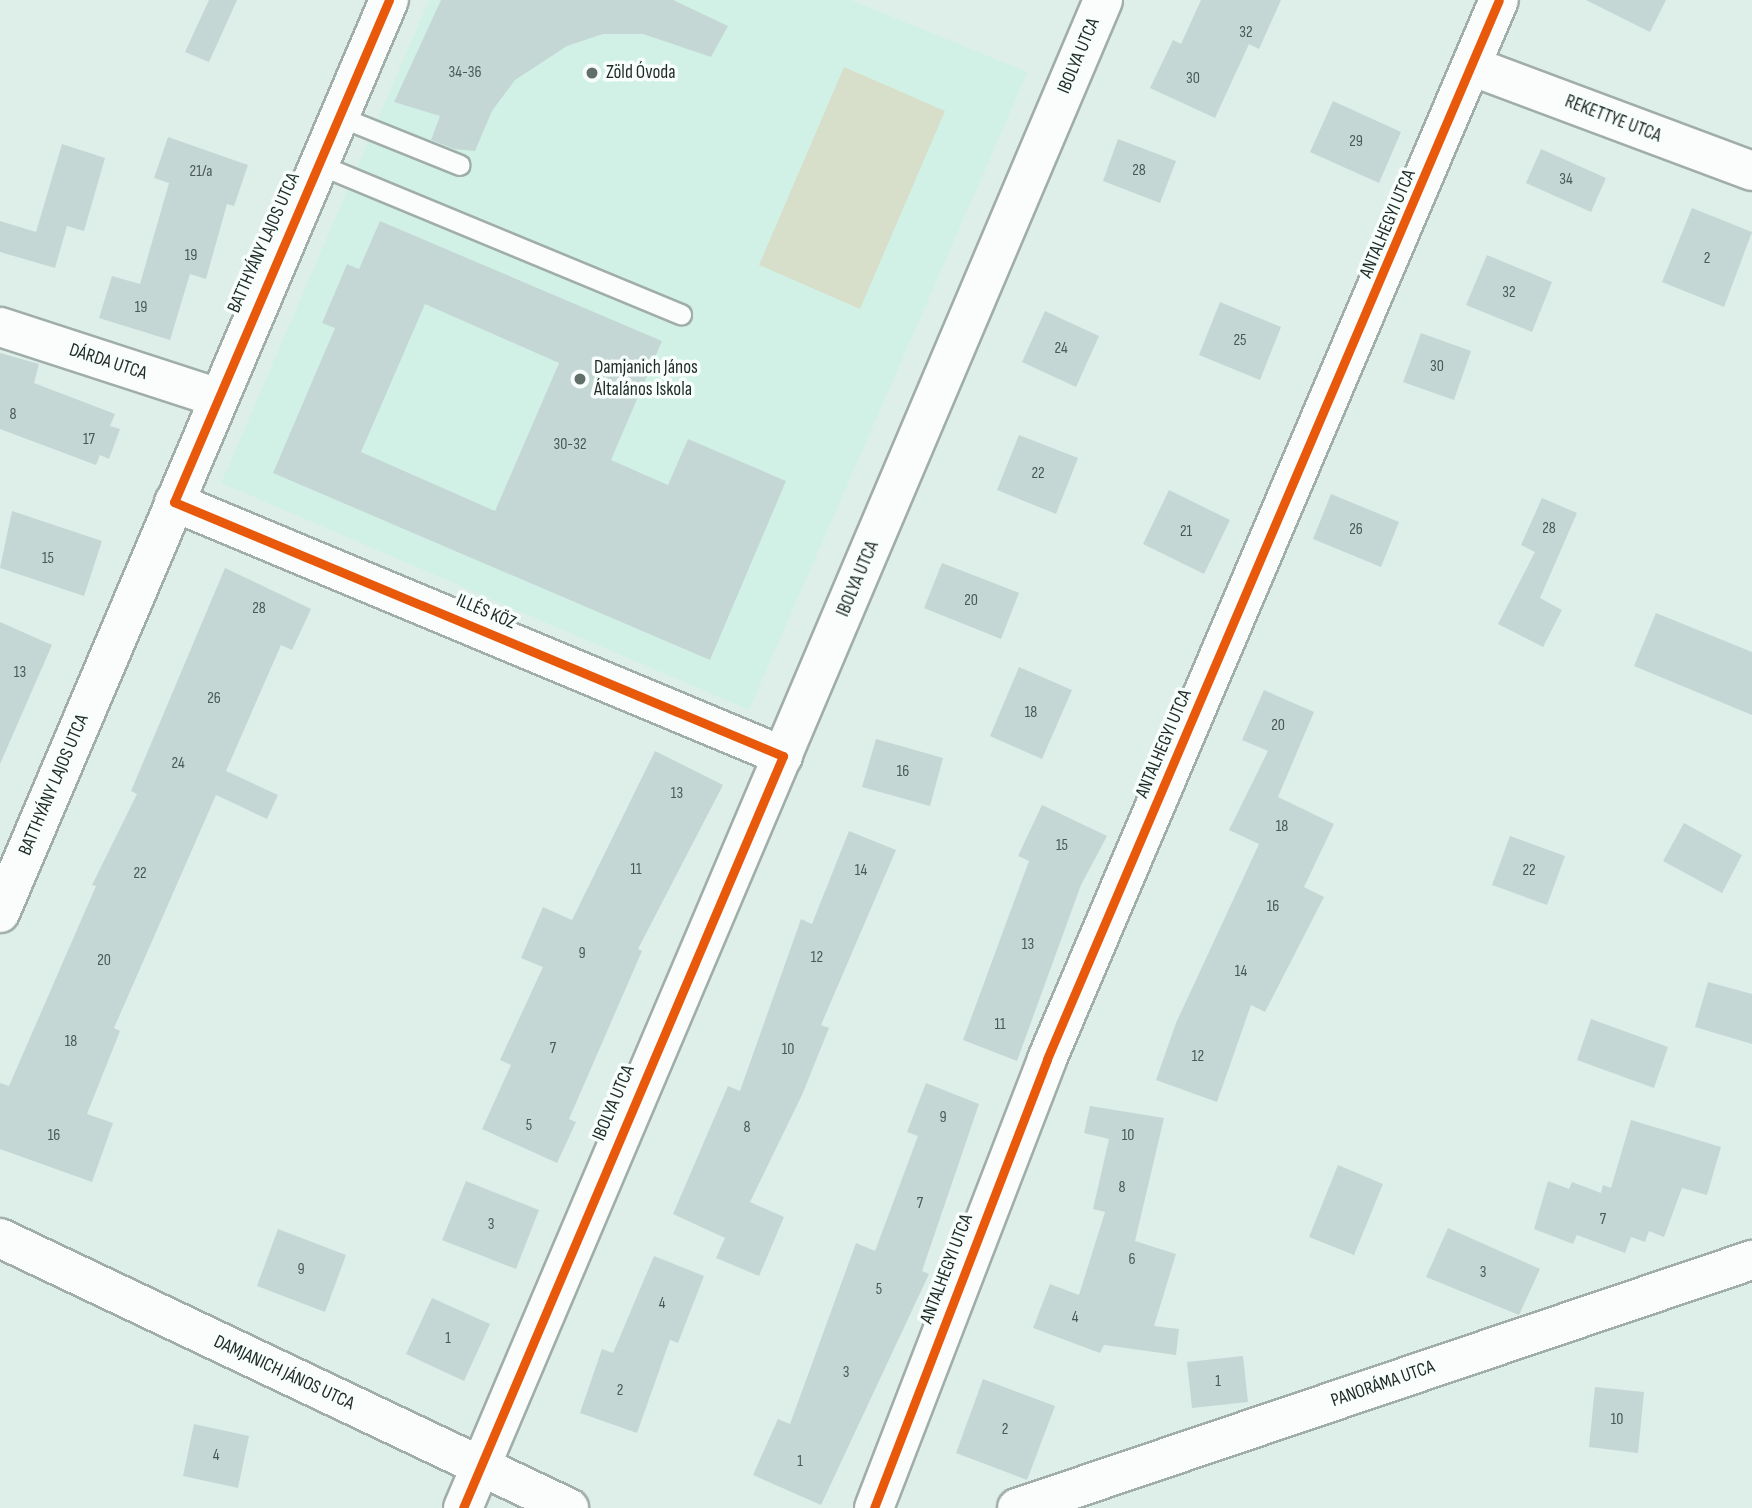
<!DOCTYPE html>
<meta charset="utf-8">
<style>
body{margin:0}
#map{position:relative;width:1752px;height:1508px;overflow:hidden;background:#deefe9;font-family:"Sofia Sans Condensed",sans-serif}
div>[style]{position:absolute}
.built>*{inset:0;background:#d2f1e6}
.green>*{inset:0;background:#d7dec9}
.building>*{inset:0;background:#c5d7d5}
.roads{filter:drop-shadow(2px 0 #a0ada8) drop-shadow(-2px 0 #a0ada8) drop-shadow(0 2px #a0ada8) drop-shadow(0 -2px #a0ada8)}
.service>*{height:19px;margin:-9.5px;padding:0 9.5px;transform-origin:9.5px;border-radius:9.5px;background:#fafdfc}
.minor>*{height:38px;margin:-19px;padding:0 19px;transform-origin:19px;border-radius:19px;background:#fafdfc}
.cycleway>*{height:9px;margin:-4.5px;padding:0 4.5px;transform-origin:4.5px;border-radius:4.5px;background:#e8590c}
.dots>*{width:19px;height:19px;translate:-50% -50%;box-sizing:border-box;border:4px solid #f7fefb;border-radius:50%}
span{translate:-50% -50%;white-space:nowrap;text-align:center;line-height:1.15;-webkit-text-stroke:7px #f7fefb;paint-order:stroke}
.number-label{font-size:16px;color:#4a5854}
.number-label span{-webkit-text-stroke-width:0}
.street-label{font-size:19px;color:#1e2a26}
.poi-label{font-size:19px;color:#1e2a26}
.left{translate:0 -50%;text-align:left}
</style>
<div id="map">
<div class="built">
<i style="clip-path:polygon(429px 0,851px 0,1028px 72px,749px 710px,221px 483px)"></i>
</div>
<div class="green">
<i style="clip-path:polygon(844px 67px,945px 111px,860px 309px,759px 265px)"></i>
</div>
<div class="building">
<i style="clip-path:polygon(209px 0,237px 0,209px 62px,185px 52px)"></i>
<i style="clip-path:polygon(441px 0,673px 0,728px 26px,711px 57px,643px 34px,603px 34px,567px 46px,515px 80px,492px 111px,475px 151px,454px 149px,431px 140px,440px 116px,394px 102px)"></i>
<i style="clip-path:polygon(1201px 0,1281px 0,1259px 49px,1249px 44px,1215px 118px,1150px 88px,1173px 40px,1181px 44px)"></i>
<i style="clip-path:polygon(1586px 0,1666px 0,1650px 32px)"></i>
<i style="clip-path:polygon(1333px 101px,1401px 132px,1379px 183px,1310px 152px)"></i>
<i style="clip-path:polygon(168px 137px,248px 165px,234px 206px,227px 204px,206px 279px,190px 274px,170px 340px,99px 318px,112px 276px,140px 284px,169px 183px,154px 178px)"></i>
<i style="clip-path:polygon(1118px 139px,1176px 161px,1160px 203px,1103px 181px)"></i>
<i style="clip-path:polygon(62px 144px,105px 158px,84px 231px,67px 226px,55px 268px,0 252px,0 221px,36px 232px)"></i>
<i style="clip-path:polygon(1541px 149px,1606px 178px,1591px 212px,1526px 183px)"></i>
<i style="clip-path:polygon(1692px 208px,1752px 232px,1724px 307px,1662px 282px)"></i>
<i style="clip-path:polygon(evenodd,380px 221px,662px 341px,611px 460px,668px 485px,688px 439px,786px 481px,710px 660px,273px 473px,335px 328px,322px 323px,347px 264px,359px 269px,380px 221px,425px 304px,559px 363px,495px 511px,361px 452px,425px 304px)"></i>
<i style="clip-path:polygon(1487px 255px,1552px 282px,1532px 332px,1466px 305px)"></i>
<i style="clip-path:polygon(1220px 302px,1281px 327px,1260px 380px,1199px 355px)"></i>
<i style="clip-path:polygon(1045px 311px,1099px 336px,1076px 387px,1022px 362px)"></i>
<i style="clip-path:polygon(1421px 333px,1471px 351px,1454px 400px,1403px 382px)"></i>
<i style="clip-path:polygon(0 353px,39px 364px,34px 383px,115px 414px,110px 426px,120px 429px,109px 459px,100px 455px,96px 465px,0 429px)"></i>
<i style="clip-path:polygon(1019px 435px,1078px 458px,1056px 514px,997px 490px)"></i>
<i style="clip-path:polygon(1169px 490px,1230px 520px,1204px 574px,1143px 544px)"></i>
<i style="clip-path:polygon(1331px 494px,1399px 522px,1381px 567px,1313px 539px)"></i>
<i style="clip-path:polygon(1542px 498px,1577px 513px,1540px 598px,1562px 610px,1543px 647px,1498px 624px,1535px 552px,1521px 545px)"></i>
<i style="clip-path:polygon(12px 511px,102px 541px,84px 596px,0 568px)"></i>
<i style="clip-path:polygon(942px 563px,1019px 593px,1001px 639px,924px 608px)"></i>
<i style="clip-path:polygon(225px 568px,311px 609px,292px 650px,281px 645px,226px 771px,278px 795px,267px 819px,216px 795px,114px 1028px,120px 1031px,87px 1114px,113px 1123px,92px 1182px,0 1149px,0 1083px,9px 1086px,96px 886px,92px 885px,137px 794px,131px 791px)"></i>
<i style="clip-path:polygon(1656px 613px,1752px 652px,1752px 715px,1634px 666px)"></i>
<i style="clip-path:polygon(0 622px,52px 645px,0 764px)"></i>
<i style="clip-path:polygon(1019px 667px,1072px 690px,1042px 759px,990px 736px)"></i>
<i style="clip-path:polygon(1264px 690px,1314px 712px,1278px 797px,1334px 824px,1304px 887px,1324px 897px,1265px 1012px,1251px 1005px,1217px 1102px,1156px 1080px,1176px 1023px,1259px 844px,1229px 830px,1268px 751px,1242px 740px)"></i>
<i style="clip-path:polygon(876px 739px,943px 758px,930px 806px,862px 787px)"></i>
<i style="clip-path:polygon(655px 751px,723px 785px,638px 949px,642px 951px,569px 1119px,576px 1122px,557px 1163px,482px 1129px,511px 1065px,500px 1060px,543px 967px,521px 958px,543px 907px,572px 920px)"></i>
<i style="clip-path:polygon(1042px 805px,1107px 836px,1081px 885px,1017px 1061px,963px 1040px,1029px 861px,1018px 856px)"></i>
<i style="clip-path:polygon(1684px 823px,1742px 855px,1722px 893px,1663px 861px)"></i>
<i style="clip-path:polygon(849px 831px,896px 850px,821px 1025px,829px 1028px,802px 1095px,750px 1202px,784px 1217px,759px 1276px,716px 1258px,725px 1238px,673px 1214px,728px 1086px,740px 1091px,801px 919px,812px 924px)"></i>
<i style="clip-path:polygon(1510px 836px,1565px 856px,1547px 905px,1492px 885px)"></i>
<i style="clip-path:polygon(1708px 982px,1752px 994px,1752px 1044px,1695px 1027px)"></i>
<i style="clip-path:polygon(1591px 1019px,1668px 1047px,1654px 1088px,1577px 1060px)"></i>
<i style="clip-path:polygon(926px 1083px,979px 1104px,922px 1271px,929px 1274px,821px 1505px,753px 1475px,778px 1419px,790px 1424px,856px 1243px,875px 1251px,918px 1136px,907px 1132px)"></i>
<i style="clip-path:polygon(1090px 1106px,1164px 1118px,1135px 1241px,1176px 1254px,1154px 1326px,1179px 1329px,1176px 1355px,1104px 1345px,1100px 1353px,1033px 1328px,1050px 1284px,1079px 1295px,1105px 1212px,1093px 1209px,1109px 1139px,1084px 1133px)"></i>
<i style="clip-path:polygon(1631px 1120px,1721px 1147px,1707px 1195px,1682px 1188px,1664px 1237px,1649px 1231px,1645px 1242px,1631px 1237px,1625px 1253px,1577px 1235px,1573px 1244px,1534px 1229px,1548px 1181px,1569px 1189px,1572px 1182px,1601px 1193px,1603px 1185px,1611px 1188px)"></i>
<i style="clip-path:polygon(1338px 1165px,1383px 1184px,1354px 1255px,1309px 1237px)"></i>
<i style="clip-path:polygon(466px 1181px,539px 1210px,516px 1269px,442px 1240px)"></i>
<i style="clip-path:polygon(1448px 1228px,1540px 1269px,1519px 1315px,1426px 1277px)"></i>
<i style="clip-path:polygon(278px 1229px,346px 1255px,325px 1312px,257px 1286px)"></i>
<i style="clip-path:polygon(654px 1256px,704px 1276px,678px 1343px,670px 1340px,637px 1433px,580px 1413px,602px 1349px,613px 1353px)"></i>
<i style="clip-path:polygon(432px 1298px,490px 1324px,464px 1381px,406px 1354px)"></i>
<i style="clip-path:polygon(1243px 1356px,1248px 1402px,1192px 1408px,1187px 1362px)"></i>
<i style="clip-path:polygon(983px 1379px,1055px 1406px,1027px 1480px,956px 1453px)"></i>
<i style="clip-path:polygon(1595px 1387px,1644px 1392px,1638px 1453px,1589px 1447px)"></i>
<i style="clip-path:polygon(194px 1424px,249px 1436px,238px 1488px,183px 1476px)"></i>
</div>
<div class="roads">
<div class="service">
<i style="left:338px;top:116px;width:131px;rotate:21.9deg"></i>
<i style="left:318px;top:164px;width:393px;rotate:22.5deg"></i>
</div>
<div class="minor">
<i style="left:1474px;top:67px;width:297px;rotate:20.5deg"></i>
<i style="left:0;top:327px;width:227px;rotate:18deg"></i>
<i style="left:174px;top:502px;width:660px;rotate:22.64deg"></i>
<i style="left:0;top:913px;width:992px;rotate:-66.92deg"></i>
<i style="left:0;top:1238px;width:630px;rotate:25.39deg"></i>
<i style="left:463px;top:1508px;width:1638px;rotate:-67deg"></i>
<i style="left:874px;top:1508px;width:481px;rotate:-68.9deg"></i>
<i style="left:1047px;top:1059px;width:1151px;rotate:-66.89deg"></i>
<i style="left:1017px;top:1508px;width:776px;rotate:-18.65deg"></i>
</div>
</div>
<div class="cycleway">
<i style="left:389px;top:0;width:546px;rotate:113.18deg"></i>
<i style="left:174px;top:502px;width:660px;rotate:22.64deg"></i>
<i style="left:783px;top:756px;width:817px;rotate:113.05deg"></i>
<i style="left:874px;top:1508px;width:481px;rotate:-68.9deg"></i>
<i style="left:1047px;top:1059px;width:1151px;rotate:-66.89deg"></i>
</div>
<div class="dots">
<i style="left:592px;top:73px;background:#616f6a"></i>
<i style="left:580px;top:379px;background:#616f6a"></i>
</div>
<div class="number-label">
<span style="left:1246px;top:33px">32</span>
<span style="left:465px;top:73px">34-36</span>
<span style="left:1193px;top:79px">30</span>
<span style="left:1356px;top:142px">29</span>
<span style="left:1139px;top:171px">28</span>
<span style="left:201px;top:172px">21/a</span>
<span style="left:1566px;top:180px">34</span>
<span style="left:191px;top:256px">19</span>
<span style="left:1707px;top:259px">2</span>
<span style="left:1509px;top:293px">32</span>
<span style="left:141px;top:308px">19</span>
<span style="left:1240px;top:341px">25</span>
<span style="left:1061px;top:349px">24</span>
<span style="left:1437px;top:367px">30</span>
<span style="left:13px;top:415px">8</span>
<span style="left:89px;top:440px">17</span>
<span style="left:570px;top:445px">30-32</span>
<span style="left:1038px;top:474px">22</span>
<span style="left:1549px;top:529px">28</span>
<span style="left:1356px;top:530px">26</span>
<span style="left:1186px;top:532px">21</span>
<span style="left:48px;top:559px">15</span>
<span style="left:971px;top:601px">20</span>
<span style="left:259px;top:609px">28</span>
<span style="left:20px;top:673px">13</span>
<span style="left:214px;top:699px">26</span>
<span style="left:1031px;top:713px">18</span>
<span style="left:1278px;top:726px">20</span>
<span style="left:178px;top:764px">24</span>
<span style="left:903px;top:772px">16</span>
<span style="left:677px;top:794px">13</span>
<span style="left:1282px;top:827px">18</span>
<span style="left:1062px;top:846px">15</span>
<span style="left:636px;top:870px">11</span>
<span style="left:861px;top:871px">14</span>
<span style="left:1529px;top:871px">22</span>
<span style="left:140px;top:874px">22</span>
<span style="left:1273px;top:907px">16</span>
<span style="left:1028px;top:945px">13</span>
<span style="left:582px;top:954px">9</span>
<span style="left:817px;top:958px">12</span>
<span style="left:104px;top:961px">20</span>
<span style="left:1241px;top:972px">14</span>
<span style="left:1000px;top:1025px">11</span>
<span style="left:71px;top:1042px">18</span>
<span style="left:553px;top:1049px">7</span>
<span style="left:788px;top:1050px">10</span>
<span style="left:1198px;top:1057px">12</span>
<span style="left:943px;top:1118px">9</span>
<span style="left:529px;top:1126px">5</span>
<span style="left:747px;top:1128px">8</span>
<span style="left:54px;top:1136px">16</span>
<span style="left:1128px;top:1136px">10</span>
<span style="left:1122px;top:1188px">8</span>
<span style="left:920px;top:1204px">7</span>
<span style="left:1603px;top:1220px">7</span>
<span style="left:491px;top:1225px">3</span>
<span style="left:1132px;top:1260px">6</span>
<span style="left:301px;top:1270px">9</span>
<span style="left:1483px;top:1273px">3</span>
<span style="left:879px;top:1290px">5</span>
<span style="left:662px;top:1304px">4</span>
<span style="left:1075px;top:1318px">4</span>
<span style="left:448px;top:1339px">1</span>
<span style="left:846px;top:1373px">3</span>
<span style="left:1218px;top:1382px">1</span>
<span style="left:620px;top:1391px">2</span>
<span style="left:1617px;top:1420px">10</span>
<span style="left:1005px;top:1430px">2</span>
<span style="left:216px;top:1456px">4</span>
<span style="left:800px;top:1462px">1</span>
</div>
<div class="street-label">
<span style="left:1079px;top:56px;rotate:-67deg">IBOLYA UTCA</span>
<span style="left:1613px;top:119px;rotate:21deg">REKETTYE UTCA</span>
<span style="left:1388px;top:224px;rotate:-67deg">ANTALHEGYI UTCA</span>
<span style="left:264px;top:243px;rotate:-66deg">BATTHYÁNY LAJOS UTCA</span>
<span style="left:108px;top:362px;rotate:18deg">DÁRDA UTCA</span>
<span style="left:858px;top:579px;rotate:-67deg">IBOLYA UTCA</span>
<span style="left:486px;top:612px;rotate:23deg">ILLÉS KÖZ</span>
<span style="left:1164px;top:744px;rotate:-67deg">ANTALHEGYI UTCA</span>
<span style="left:54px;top:785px;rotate:-67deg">BATTHYÁNY LAJOS UTCA</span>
<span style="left:614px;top:1103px;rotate:-67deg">IBOLYA UTCA</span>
<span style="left:947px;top:1269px;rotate:-69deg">ANTALHEGYI UTCA</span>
<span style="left:284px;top:1373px;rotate:25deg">DAMJANICH JÁNOS UTCA</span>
<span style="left:1383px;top:1384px;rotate:-19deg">PANORÁMA UTCA</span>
</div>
<div class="poi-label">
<span class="left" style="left:606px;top:73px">Zöld Óvoda</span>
<span class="left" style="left:594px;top:379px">Damjanich János<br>Általános Iskola</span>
</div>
</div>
